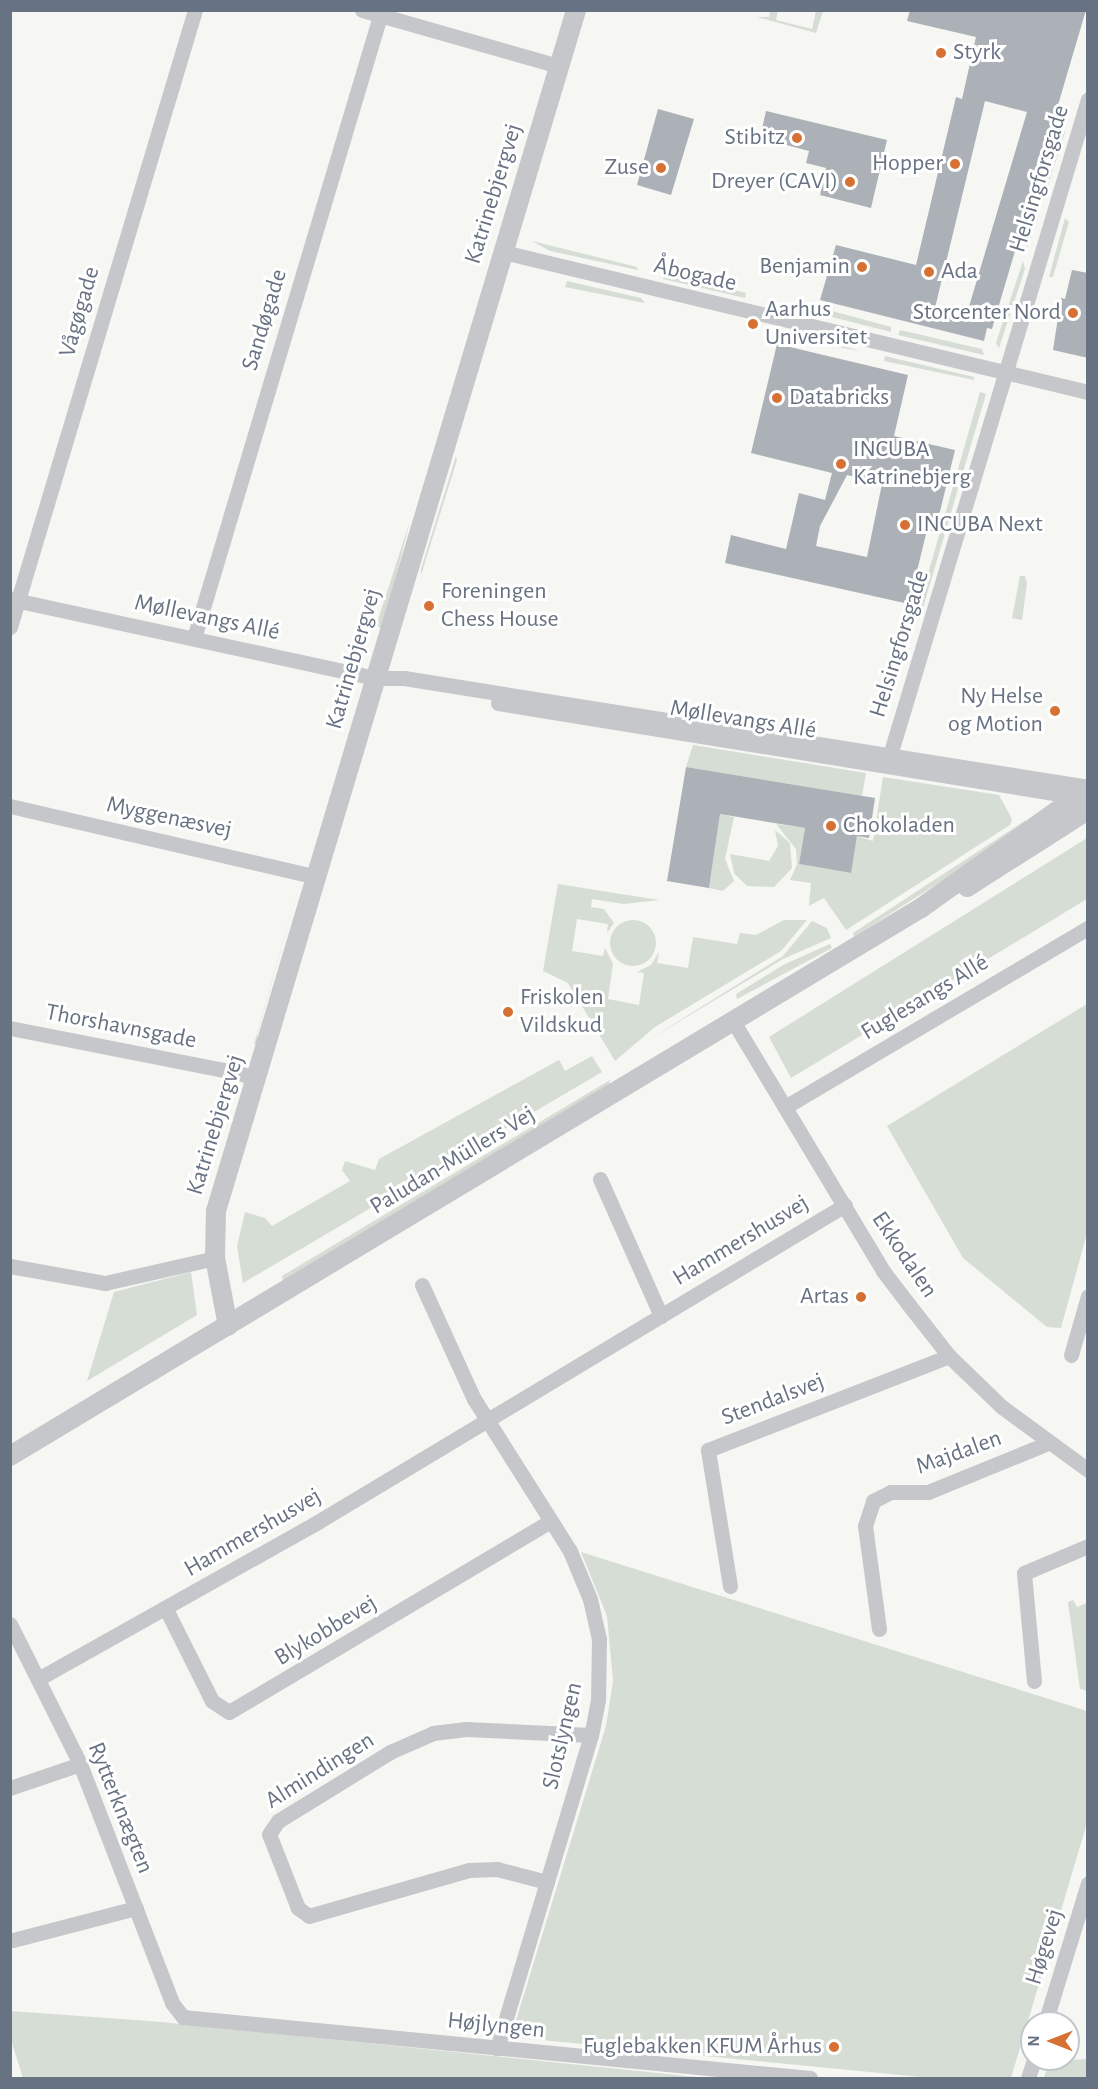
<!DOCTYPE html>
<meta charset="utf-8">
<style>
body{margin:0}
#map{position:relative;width:1098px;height:2089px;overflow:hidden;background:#f6f6f3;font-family:"Alegreya Sans",sans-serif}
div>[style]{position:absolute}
.green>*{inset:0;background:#d6ddd4}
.round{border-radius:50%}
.building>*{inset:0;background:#abb1b7}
.minor>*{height:15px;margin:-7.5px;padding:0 7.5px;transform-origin:7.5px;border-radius:7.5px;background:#c5c7cb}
.tertiary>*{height:20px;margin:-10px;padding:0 10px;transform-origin:10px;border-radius:10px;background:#c5c7cb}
.dots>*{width:16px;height:16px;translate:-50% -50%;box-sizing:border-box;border:3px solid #fff;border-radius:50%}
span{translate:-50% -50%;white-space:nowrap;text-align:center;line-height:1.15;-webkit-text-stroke:6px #fff;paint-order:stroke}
.poi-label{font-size:24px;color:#677282}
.left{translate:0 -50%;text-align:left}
.right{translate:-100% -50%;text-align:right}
.street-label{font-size:24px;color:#677282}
.frame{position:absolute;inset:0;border:12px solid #677282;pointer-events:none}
.north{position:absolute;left:1020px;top:2011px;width:60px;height:60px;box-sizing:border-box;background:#fff;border:2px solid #c2c7cd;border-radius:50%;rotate:270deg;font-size:16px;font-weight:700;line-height:24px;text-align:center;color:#677282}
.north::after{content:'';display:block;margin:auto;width:21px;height:27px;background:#d67133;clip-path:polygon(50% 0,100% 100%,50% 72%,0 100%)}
</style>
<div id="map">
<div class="green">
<i style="clip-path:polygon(770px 11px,778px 11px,776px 20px,812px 29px,816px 11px,823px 11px,816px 33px,757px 17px,769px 17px)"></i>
<i style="clip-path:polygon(1061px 128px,1065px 132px,1028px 248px,1026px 244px)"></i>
<i style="clip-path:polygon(1065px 218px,1069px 222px,1053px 277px,1049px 277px)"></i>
<i style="clip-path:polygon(532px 241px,637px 267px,638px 270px,550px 251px)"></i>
<i style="clip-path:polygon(1023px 261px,1025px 269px,999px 348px,996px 343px)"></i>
<i style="clip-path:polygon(665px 274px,746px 293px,745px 298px,663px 279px)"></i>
<i style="clip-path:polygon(567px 281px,641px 298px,645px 303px,565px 287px)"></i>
<i style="clip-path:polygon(821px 308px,891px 327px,891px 332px,816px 313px)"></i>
<i style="clip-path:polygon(900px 330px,982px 349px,984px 355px,898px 335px)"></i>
<i style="clip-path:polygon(780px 334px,799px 335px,861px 351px,782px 338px)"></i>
<i style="clip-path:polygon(885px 356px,974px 377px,974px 380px,884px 361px)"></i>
<i style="clip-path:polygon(980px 392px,986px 394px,920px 618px,916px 616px)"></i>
<i style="clip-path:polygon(456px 456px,457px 460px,421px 575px,421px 569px)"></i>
<i style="clip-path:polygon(410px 521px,383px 628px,379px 627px,376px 626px)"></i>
<i style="clip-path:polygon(1020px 576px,1025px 576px,1027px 583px,1022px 620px,1012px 618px)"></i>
<i style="clip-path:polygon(693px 745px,866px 773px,862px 796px,686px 767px)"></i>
<i style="clip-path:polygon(883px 777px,999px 795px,1012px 819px,1010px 825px,846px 930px,824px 898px,809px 906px,811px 883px,790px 880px,797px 864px,796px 849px,776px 824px,805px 828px,799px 864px,850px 873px,857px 836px,873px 841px)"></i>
<i style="clip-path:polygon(720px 814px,734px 817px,725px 859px,734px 881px,723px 891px,709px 888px)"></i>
<i style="clip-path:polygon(1026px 820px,1018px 832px,854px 937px,853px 933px)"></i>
<i style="clip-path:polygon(775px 830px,790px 843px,792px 868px,774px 887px,747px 886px,734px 873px,730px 854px,769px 861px,778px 846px)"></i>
<i style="clip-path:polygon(1087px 838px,1087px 899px,791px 1078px,769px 1037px)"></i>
<i style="clip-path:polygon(300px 882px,257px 1035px,259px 1045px,254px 1044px)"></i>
<i style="clip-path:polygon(558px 884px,659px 900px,624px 904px,592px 899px,591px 907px,604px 909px,614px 923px,607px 933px,608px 924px,577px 919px,572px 951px,603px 956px,605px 948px,613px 964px,608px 999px,639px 1005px,644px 973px,637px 972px,651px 965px,659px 952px,657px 963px,688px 968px,693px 937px,737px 944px,740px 933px,756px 935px,784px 920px,807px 920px,781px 951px,655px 1027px,615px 1061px,568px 983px,543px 971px)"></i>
<i class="round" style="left:610px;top:920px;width:46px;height:46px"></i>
<i style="clip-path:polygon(812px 921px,827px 928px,831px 938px,783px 959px,645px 1042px,783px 956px)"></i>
<i style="clip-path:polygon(830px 944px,832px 948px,737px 999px,736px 994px,783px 965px)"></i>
<i style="clip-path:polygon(1087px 1004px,1087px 1233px,1061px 1328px,1047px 1327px,963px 1258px,887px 1126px)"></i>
<i style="clip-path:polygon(592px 1056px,602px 1072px,243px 1283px,237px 1246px,245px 1212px,265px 1218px,272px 1226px,350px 1181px,342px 1170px,345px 1161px,375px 1170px,379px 1159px,559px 1060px,565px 1071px)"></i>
<i style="clip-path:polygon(610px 1080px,609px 1086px,283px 1281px,282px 1276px)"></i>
<i style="clip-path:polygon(191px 1272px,197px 1315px,87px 1381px,114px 1292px)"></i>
<i style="clip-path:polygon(581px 1552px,1087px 1711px,1087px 1823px,1011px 2078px,931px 2078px,521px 2038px,514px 2027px,606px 1726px,613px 1681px,607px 1616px)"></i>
<i style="clip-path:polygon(1073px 1600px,1077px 1607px,1087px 1603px,1087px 1691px,1080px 1689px,1068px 1602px)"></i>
<i style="clip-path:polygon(10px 2011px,162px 2022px,706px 2078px,23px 2078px,11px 2040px)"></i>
<i style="clip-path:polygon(1087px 2059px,1087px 2078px,1044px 2078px,1049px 2061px)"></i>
</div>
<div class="building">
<i style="clip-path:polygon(evenodd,910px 10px,1086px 10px,992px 329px,987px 328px,984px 341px,820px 300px,836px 245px,916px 265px,956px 97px,962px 99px,976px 37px,907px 21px,910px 10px,985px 101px,1027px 112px,965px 320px,934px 312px,985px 101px)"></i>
<i style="clip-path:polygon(658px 109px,694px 119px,671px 195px,637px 185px)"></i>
<i style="clip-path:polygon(766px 111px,887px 140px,871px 208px,820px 195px,826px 168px,806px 163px,809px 151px,760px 138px)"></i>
<i style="clip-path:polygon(1072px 270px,1088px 273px,1088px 358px,1053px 350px,1061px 298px,1065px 299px)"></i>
<i style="clip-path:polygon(evenodd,777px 344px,908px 375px,894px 436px,955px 450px,935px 532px,927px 530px,909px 604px,725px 563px,731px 535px,786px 549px,799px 493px,825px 500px,832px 473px,751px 453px,777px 344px,847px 475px,882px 484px,867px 557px,816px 546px,820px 526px,847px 475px)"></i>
<i style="clip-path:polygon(686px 767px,875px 798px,869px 838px,857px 836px,851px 873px,799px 864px,805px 828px,720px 814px,709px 888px,667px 881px)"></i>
</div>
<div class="minor">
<i style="left:362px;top:10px;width:205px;rotate:15.9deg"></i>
<i style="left:503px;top:252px;width:602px;rotate:13.46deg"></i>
<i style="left:10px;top:599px;width:373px;rotate:12.2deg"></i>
<i style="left:375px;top:678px;width:29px"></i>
<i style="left:404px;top:678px;width:693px;rotate:9.05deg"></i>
<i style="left:10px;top:627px;width:644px;rotate:-73.31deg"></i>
<i style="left:194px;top:638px;width:649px;rotate:-73.35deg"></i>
<i style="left:498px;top:703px;width:594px;rotate:9.21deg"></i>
<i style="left:890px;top:755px;width:685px;rotate:-73.2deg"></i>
<i style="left:10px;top:806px;width:316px;rotate:13deg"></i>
<i style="left:733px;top:1021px;width:292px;rotate:59deg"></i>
<i style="left:883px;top:1271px;width:43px;rotate:52.6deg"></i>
<i style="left:909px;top:1305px;width:65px;rotate:51.9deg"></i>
<i style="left:949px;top:1356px;width:74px;rotate:43.9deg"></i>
<i style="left:1002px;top:1407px;width:107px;rotate:36.2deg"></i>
<i style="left:10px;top:1028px;width:234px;rotate:11.1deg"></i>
<i style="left:240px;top:1073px;width:18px;rotate:22deg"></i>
<i style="left:785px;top:1107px;width:352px;rotate:-30.6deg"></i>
<i style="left:600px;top:1179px;width:150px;rotate:66deg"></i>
<i style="left:10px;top:1266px;width:97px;rotate:10.1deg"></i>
<i style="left:105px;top:1283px;width:113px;rotate:-12.8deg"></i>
<i style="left:422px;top:1285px;width:125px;rotate:65.5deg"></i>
<i style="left:474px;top:1399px;width:180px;rotate:57.7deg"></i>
<i style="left:570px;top:1551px;width:52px;rotate:67.4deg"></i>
<i style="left:590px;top:1599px;width:41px;rotate:77.3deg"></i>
<i style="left:599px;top:1639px;width:61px;rotate:90.9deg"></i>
<i style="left:598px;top:1700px;width:36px;rotate:101deg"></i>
<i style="left:591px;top:1735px;width:327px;rotate:106.7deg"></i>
<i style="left:1071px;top:1355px;width:61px;rotate:-73.9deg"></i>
<i style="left:730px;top:1586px;width:138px;rotate:-99.2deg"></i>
<i style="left:708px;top:1450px;width:259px;rotate:-21.3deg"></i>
<i style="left:166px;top:1609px;width:103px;rotate:63.4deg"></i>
<i style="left:212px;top:1701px;width:20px;rotate:33deg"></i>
<i style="left:229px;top:1712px;width:374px;rotate:-30.7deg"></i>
<i style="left:10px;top:1624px;width:157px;rotate:63.4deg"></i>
<i style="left:80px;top:1764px;width:256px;rotate:68.9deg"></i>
<i style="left:172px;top:2003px;width:18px;rotate:52deg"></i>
<i style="left:183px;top:2017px;width:630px;rotate:5.56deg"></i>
<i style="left:879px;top:1629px;width:104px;rotate:-97.7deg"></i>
<i style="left:865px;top:1526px;width:26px;rotate:-72deg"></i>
<i style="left:873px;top:1501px;width:20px;rotate:-27deg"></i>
<i style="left:891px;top:1492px;width:37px"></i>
<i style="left:928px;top:1492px;width:130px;rotate:-22.2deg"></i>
<i style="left:38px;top:1679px;width:319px;rotate:-29.3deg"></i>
<i style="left:316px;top:1523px;width:617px;rotate:-31.01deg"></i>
<i style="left:1034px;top:1681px;width:108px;rotate:-95.3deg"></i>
<i style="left:1024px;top:1573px;width:69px;rotate:-22.9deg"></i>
<i style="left:10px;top:1788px;width:74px;rotate:-18.9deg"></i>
<i style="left:547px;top:1882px;width:52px;rotate:-165.4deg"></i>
<i style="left:497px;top:1869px;width:28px;rotate:178deg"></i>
<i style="left:469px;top:1870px;width:166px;rotate:164deg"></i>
<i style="left:309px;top:1916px;width:14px;rotate:-144deg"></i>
<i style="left:298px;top:1908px;width:79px;rotate:-111.4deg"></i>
<i style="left:269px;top:1834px;width:16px;rotate:-55deg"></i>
<i style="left:278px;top:1821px;width:132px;rotate:-31.6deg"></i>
<i style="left:390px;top:1752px;width:47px;rotate:-23.8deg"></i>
<i style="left:433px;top:1733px;width:33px;rotate:-7deg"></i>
<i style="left:466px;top:1729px;width:125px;rotate:2.7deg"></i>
<i style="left:13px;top:1940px;width:127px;rotate:-14.6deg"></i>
<i style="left:1045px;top:2023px;width:146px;rotate:-72.9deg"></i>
<i style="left:1028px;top:2078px;width:20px;rotate:-72deg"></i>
</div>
<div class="tertiary">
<i style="left:967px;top:887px;width:143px;rotate:-32.5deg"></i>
<i style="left:228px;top:1326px;width:69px;rotate:-100.8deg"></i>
<i style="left:215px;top:1258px;width:47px;rotate:-88.8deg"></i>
<i style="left:216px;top:1211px;width:1254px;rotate:-73.31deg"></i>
<i style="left:10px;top:1456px;width:1063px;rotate:-31.03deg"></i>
<i style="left:921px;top:908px;width:205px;rotate:-35.5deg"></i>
</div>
<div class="dots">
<i style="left:941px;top:53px;background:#d67133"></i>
<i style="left:797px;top:138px;background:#d67133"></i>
<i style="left:955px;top:164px;background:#d67133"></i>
<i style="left:661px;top:168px;background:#d67133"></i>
<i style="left:850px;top:182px;background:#d67133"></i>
<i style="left:862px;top:267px;background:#d67133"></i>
<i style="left:929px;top:272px;background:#d67133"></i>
<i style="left:1073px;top:313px;background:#d67133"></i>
<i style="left:753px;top:324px;background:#d67133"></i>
<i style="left:777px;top:398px;background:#d67133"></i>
<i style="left:841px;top:464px;background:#d67133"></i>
<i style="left:905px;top:525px;background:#d67133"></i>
<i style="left:429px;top:606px;background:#d67133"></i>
<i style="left:1055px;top:711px;background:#d67133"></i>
<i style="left:831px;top:826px;background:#d67133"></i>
<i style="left:508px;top:1012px;background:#d67133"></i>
<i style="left:861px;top:1297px;background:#d67133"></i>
<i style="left:834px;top:2047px;background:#d67133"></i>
</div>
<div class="poi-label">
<span class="left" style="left:953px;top:53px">Styrk</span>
<span class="right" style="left:785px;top:138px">Stibitz</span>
<span class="right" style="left:943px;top:164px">Hopper</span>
<span class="right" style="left:649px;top:168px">Zuse</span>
<span class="right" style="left:838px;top:182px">Dreyer (CAVI)</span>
<span class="right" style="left:850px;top:267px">Benjamin</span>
<span class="left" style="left:941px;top:272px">Ada</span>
<span class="left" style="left:765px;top:324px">Aarhus<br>Universitet</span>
<span class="right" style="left:1061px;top:313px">Storcenter Nord</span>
<span class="left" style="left:789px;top:398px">Databricks</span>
<span class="left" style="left:853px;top:464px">INCUBA<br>Katrinebjerg</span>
<span class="left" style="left:917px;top:525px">INCUBA Next</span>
<span class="left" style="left:441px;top:606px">Foreningen<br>Chess House</span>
<span class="right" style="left:1043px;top:711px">Ny Helse<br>og Motion</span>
<span class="left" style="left:843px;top:826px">Chokoladen</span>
<span class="left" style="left:520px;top:1012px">Friskolen<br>Vildskud</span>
<span class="right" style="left:849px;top:1297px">Artas</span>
<span class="right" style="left:822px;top:2047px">Fuglebakken KFUM Århus</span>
</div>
<div class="street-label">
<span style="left:1040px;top:179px;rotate:-73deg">Helsingforsgade</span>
<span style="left:494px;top:194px;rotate:-73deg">Katrinebjergvej</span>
<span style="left:695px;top:275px;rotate:13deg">Åbogade</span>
<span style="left:80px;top:312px;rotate:-74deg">Vågøgade</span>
<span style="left:265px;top:320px;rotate:-73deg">Sandøgade</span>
<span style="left:207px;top:618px;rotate:12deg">Møllevangs Allé</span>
<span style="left:900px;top:644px;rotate:-73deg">Helsingforsgade</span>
<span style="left:354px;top:659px;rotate:-74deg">Katrinebjergvej</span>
<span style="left:743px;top:720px;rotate:9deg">Møllevangs Allé</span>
<span style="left:169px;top:818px;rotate:12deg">Myggenæsvej</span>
<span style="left:925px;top:998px;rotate:-31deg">Fuglesangs Allé</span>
<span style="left:121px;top:1027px;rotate:11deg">Thorshavnsgade</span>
<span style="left:216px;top:1125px;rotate:-73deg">Katrinebjergvej</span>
<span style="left:453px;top:1161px;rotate:-31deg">Paludan-Müllers Vej</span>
<span style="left:741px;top:1241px;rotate:-31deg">Hammershusvej</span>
<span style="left:904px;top:1255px;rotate:56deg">Ekkodalen</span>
<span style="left:773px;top:1400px;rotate:-21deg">Stendalsvej</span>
<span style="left:959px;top:1453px;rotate:-20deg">Majdalen</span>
<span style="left:253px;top:1533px;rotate:-30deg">Hammershusvej</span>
<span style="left:326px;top:1631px;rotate:-31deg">Blykobbevej</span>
<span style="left:563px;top:1736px;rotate:-77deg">Slotslyngen</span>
<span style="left:320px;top:1771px;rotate:-32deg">Almindingen</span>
<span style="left:120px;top:1808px;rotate:68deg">Rytterknægten</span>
<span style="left:1045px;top:1947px;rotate:-73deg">Høgevej</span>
<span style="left:496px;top:2026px;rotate:6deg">Højlyngen</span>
</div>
<div class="frame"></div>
<div class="north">N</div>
</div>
